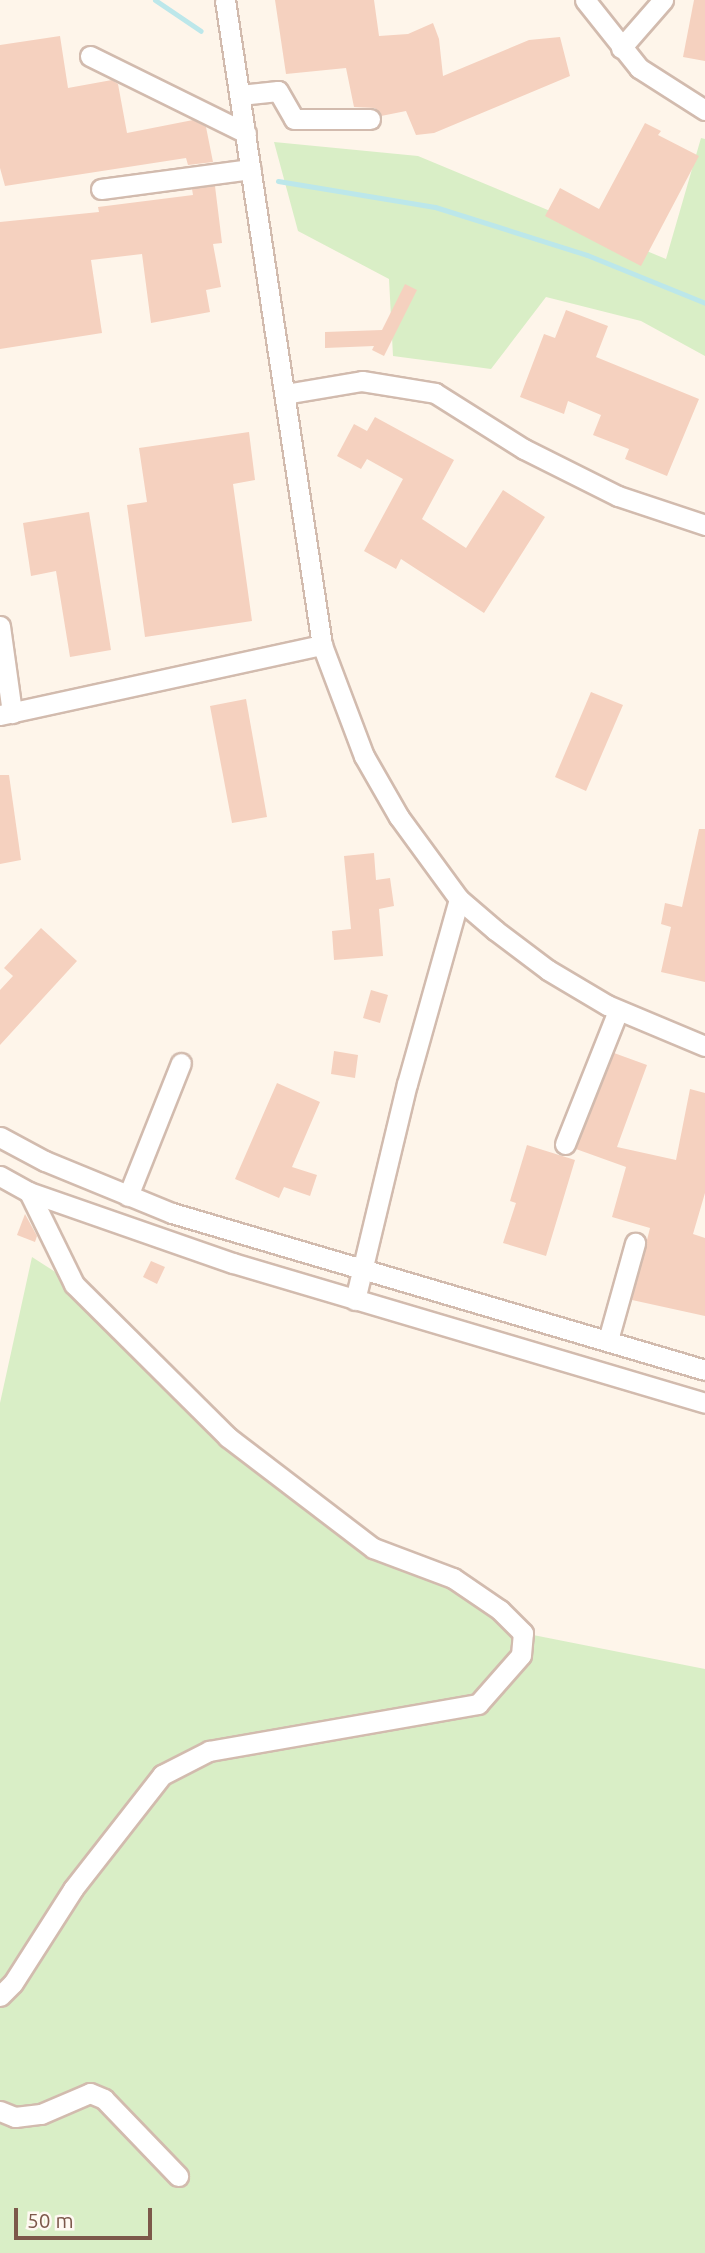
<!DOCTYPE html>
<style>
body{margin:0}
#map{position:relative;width:705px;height:2253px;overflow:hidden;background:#fef5ea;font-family:Ubuntu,sans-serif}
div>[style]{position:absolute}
.green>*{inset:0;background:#d9eec6}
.stream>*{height:5px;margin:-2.5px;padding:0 2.5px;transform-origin:2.5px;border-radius:2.5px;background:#bce7ea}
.building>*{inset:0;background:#f5d1bf}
.roads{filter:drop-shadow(2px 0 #d2bbae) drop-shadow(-2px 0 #d2bbae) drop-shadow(0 2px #d2bbae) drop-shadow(0 -2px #d2bbae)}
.minor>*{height:19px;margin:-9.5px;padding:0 9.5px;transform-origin:9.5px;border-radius:9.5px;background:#fff}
span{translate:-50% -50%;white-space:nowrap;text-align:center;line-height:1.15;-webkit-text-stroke:7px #fff9f2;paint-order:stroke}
.scale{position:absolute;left:14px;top:2208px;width:138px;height:32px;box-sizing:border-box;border:4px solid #7c584a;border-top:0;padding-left:9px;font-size:21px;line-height:24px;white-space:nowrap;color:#7c584a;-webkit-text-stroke:5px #fff9f2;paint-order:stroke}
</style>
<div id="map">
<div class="green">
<i style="clip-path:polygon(701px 138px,705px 139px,705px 356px,641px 321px,546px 297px,491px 369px,393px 356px,389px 279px,298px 231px,274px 142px,418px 156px,666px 259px)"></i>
<i style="clip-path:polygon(32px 1257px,74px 1284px,228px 1437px,372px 1547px,453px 1578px,523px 1633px,705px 1669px,705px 2253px,0 2253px,0 1403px)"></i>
</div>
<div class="stream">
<i style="left:155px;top:0;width:55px;rotate:34deg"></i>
<i style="left:278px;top:181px;width:159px;rotate:9.4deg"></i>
<i style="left:435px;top:207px;width:159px;rotate:17.5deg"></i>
<i style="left:587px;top:255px;width:127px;rotate:22.1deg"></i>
</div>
<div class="building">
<i style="clip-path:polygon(275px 0,374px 0,379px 36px,408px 34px,433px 23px,439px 39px,443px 76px,529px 40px,560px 37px,570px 76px,434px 133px,416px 135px,406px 111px,381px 116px,375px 108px,354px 107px,346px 68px,286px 74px)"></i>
<i style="clip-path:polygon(694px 0,705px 0,705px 61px,683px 57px)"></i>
<i style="clip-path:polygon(60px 36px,68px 88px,112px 80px,118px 84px,127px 133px,193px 120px,206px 127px,213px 162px,188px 165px,186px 158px,5px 186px,0 168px,0 45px)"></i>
<i style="clip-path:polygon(645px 123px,661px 131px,658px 135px,699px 156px,641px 266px,545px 216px,560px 188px,599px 209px)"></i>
<i style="clip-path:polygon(215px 186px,222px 243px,213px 244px,221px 287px,206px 290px,210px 312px,151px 323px,142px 254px,91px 260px,102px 333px,0 349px,0 222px,99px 212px,98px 207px,193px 195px,192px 189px)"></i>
<i style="clip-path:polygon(405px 284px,417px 290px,384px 356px,372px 350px,374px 346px,325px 348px,325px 332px,382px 330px)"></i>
<i style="clip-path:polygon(566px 310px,608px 326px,596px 357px,699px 399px,667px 476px,625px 459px,629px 449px,593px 435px,601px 415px,568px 401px,564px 414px,520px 397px,544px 334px,555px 338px)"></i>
<i style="clip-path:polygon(375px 417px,454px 460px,422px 519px,466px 548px,503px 490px,545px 517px,484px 613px,401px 559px,396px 569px,364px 551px,403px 479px,367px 459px,361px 469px,337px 456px,354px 424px,367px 431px)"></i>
<i style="clip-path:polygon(249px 432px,255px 480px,233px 484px,252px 621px,145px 637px,127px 505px,147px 502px,139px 448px)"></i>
<i style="clip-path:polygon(89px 512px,111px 650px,70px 657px,56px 571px,31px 576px,23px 523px)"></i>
<i style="clip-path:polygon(591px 692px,623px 705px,586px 791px,555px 777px)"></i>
<i style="clip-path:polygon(246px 699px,267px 817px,232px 823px,210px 706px)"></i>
<i style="clip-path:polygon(0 775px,9px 775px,21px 860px,0 864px)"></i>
<i style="clip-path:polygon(699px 829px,705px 829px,705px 982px,661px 972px,671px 927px,661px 924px,665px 903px,682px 907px)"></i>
<i style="clip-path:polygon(374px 853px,376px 880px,390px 878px,394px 906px,379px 909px,383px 956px,334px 960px,332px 931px,351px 929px,344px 856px)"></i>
<i style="clip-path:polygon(41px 928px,77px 961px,0 1045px,0 990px,13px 976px,4px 968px)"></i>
<i style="clip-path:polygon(371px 990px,388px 995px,380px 1023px,363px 1018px)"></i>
<i style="clip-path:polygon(334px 1051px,358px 1055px,355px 1078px,331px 1074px)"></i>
<i style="clip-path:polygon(614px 1053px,647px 1065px,617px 1147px,676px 1160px,690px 1089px,705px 1093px,705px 1193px,693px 1234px,705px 1238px,705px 1316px,632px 1300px,650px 1228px,612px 1217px,626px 1167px,576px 1149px)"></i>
<i style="clip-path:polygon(277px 1083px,320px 1102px,292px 1167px,317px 1175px,310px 1196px,284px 1187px,279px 1198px,235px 1179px)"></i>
<i style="clip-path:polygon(527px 1145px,575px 1160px,546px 1256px,503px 1243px,516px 1203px,510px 1201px)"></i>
<i style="clip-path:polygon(25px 1214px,37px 1236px,35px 1242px,17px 1235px)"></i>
<i style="clip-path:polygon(151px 1261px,165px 1267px,157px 1284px,143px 1277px)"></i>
</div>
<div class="roads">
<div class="minor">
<i style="left:225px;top:0;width:652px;rotate:81.45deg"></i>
<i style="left:322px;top:645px;width:119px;rotate:69.3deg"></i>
<i style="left:364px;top:756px;width:70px;rotate:60.2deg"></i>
<i style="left:399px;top:817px;width:102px;rotate:53.8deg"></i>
<i style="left:459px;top:899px;width:48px;rotate:40.7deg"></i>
<i style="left:495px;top:930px;width:66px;rotate:37deg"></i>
<i style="left:548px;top:970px;width:69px;rotate:30.7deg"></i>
<i style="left:607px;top:1005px;width:106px;rotate:22.7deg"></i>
<i style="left:585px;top:0;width:87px;rotate:51.5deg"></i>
<i style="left:639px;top:68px;width:78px;rotate:32.5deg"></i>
<i style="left:621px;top:48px;width:64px;rotate:-48.8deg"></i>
<i style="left:90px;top:56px;width:174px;rotate:26.3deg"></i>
<i style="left:240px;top:95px;width:38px;rotate:-6deg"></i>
<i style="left:278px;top:91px;width:32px;rotate:60deg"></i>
<i style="left:294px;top:119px;width:76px"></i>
<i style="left:101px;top:189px;width:151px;rotate:-7.6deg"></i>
<i style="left:285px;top:394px;width:78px;rotate:-9.6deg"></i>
<i style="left:362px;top:381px;width:74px;rotate:9.3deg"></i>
<i style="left:435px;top:393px;width:105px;rotate:32.2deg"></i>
<i style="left:524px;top:449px;width:105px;rotate:26.6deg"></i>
<i style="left:618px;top:496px;width:92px;rotate:18.4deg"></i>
<i style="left:0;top:626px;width:88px;rotate:82.1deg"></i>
<i style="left:0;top:715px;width:330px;rotate:-12.3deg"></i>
<i style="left:0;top:1137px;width:51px;rotate:28.1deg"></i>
<i style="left:45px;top:1161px;width:137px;rotate:22.3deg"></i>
<i style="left:172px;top:1213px;width:556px;rotate:16.41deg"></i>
<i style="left:565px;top:1144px;width:143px;rotate:-68.3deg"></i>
<i style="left:0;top:1176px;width:33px;rotate:29deg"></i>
<i style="left:29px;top:1192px;width:216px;rotate:19.2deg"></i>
<i style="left:233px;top:1263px;width:492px;rotate:16.5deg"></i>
<i style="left:128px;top:1196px;width:143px;rotate:-68.3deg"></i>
<i style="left:355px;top:1300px;width:222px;rotate:-76.5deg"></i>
<i style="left:407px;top:1084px;width:192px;rotate:-74.3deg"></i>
<i style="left:608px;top:1340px;width:101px;rotate:-74.4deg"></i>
<i style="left:0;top:1996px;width:18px;rotate:-45deg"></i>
<i style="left:13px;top:1983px;width:112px;rotate:-57.4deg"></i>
<i style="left:73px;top:1889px;width:145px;rotate:-52deg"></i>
<i style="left:162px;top:1775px;width:53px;rotate:-27.1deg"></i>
<i style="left:209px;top:1751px;width:273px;rotate:-9.9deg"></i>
<i style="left:478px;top:1704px;width:65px;rotate:-48.7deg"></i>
<i style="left:521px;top:1655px;width:22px;rotate:-85deg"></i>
<i style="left:523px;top:1633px;width:33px;rotate:-135deg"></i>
<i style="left:500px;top:1610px;width:57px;rotate:-145.8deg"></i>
<i style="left:453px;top:1578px;width:85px;rotate:-159.4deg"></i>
<i style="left:373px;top:1548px;width:183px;rotate:-142.6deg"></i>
<i style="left:228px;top:1437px;width:217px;rotate:-135.2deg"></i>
<i style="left:74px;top:1284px;width:102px;rotate:-116.1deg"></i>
<i style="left:0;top:2111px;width:16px;rotate:22deg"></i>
<i style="left:15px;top:2117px;width:26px;rotate:-7deg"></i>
<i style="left:41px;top:2114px;width:53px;rotate:-23.2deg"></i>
<i style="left:90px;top:2093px;width:15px;rotate:23deg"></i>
<i style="left:104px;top:2099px;width:107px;rotate:46.1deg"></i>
</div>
</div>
<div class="scale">50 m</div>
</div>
